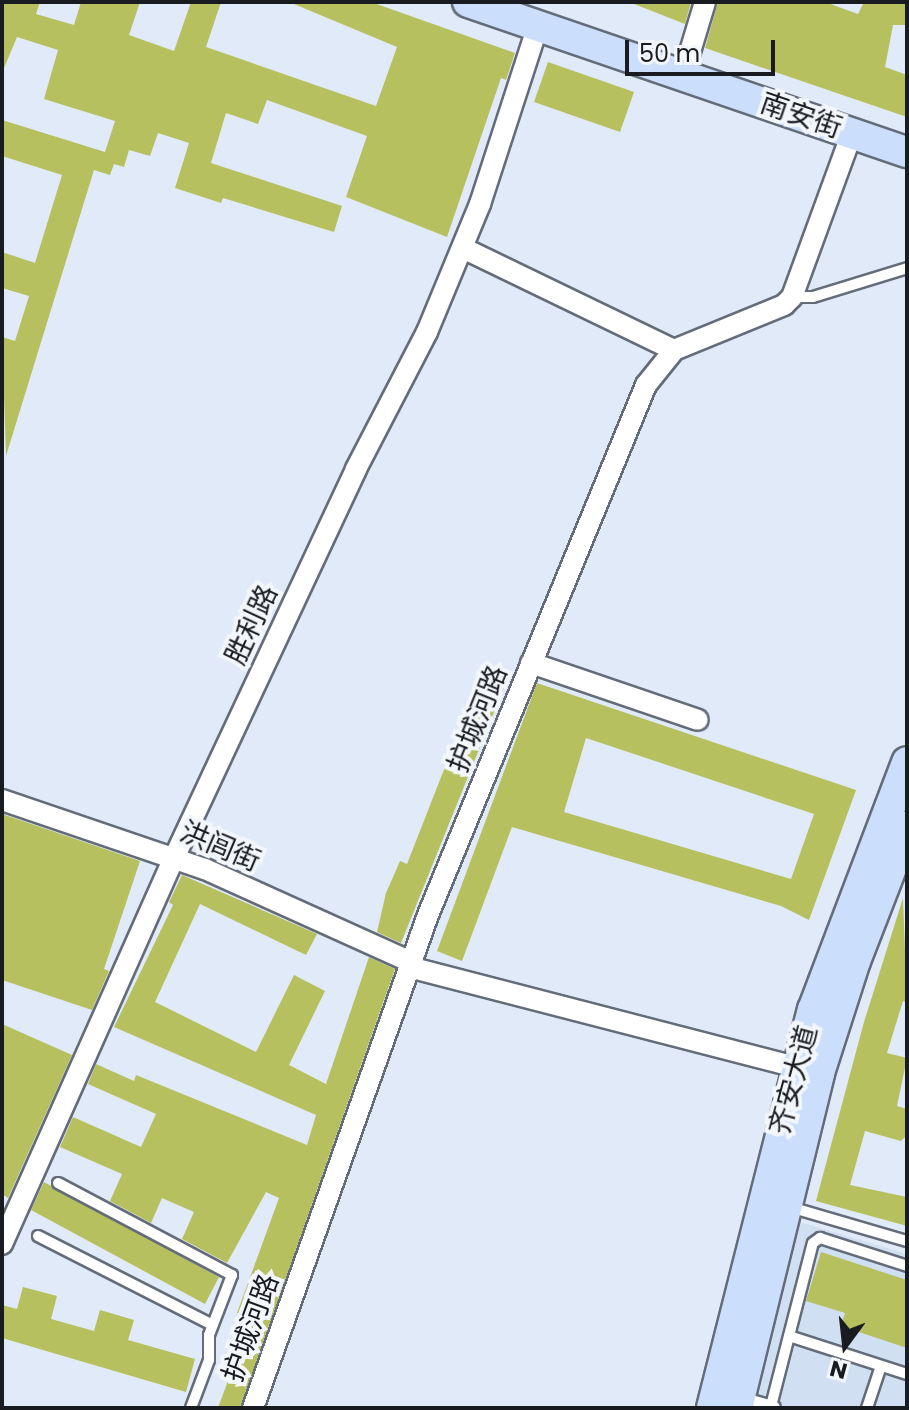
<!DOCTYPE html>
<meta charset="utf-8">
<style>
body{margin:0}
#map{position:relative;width:909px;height:1410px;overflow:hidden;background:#e0eaf8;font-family:Poppins,"Noto Sans SC",sans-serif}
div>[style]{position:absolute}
.built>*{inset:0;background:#d1dff3}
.building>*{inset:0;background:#b7c05e}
.roads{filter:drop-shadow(2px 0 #646c79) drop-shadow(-2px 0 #646c79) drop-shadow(0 2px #646c79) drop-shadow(0 -2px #646c79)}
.service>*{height:10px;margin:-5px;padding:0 5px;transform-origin:5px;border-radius:5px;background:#fff}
.minor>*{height:20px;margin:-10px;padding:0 10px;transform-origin:10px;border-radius:10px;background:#fff}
.secondary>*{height:30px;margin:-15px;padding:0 15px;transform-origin:15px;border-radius:15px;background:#cbdffd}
span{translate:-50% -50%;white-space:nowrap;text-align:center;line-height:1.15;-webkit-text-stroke:8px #f3f7fc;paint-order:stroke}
.street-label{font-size:28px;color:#181b20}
.frame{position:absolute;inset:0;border:4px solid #181b20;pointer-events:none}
.north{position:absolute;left:805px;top:1306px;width:80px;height:80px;-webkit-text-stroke:6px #f3f7fc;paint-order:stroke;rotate:195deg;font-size:22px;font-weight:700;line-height:32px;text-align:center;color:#181b20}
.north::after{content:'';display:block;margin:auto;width:28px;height:36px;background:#181b20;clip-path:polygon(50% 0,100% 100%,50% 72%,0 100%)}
.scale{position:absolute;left:625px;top:40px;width:150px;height:36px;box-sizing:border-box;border:4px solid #181b20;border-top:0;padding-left:10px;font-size:24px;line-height:28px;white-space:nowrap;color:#181b20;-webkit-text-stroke:6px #f3f7fc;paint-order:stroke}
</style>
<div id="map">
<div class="built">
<i style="clip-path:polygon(800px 1222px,907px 1254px,907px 1408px,751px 1408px)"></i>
</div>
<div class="building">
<i style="clip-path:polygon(2px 2px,40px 2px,36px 14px,74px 25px,81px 2px,140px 2px,129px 35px,174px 51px,191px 2px,221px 2px,206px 47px,376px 106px,397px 47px,289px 2px,371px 2px,515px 53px,506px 80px,501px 78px,447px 237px,346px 197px,367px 136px,267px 100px,258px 124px,226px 113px,211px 163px,342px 206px,334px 232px,223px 198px,221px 203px,175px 188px,189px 143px,158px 133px,150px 156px,129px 150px,124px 167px,114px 164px,110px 175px,94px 170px,6px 456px,2px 337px,15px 341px,29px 296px,2px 288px,2px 252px,35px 263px,62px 175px,2px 156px,2px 120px,105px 152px,115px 121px,44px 99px,58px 50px,17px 37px,2px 73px)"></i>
<i style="clip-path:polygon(629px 2px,691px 2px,685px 24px)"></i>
<i style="clip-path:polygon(718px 2px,825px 2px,858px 14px,864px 2px,907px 2px,907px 25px,893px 25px,885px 67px,907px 75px,907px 117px,705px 48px)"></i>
<i style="clip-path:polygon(548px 62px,634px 92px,620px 132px,534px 102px)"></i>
<i style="clip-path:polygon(483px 670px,507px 680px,401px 943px,377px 932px,386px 893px,400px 861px,407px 864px)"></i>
<i style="clip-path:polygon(evenodd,537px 683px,856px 790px,809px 920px,781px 906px,512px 827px,462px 961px,437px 951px,537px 683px,586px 738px,814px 814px,791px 879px,564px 812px,586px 738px)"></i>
<i style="clip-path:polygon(2px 814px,140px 861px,104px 969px,109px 971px,92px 1010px,2px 980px)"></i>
<i style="clip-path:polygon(182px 875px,317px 934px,306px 955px,200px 904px,155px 1002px,256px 1052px,294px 975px,325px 991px,289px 1065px,326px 1084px,369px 957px,395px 969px,240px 1408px,218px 1408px,251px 1318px,237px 1313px,279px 1198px,266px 1192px,227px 1263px,182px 1239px,194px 1212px,162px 1198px,151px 1223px,110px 1201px,122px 1174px,60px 1147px,73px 1117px,141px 1147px,156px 1114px,88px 1084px,96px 1064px,134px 1081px,136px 1075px,307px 1145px,316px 1115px,114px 1027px,173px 905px,169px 902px)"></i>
<i style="clip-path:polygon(903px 898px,907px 1002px,903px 1001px,887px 1053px,907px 1058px,897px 1106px,907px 1109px,907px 1135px,901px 1141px,865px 1131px,850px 1185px,907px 1197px,907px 1226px,816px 1201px,864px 1022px)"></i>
<i style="clip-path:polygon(2px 1024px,72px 1055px,8px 1198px,2px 1194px)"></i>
<i style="clip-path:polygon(44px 1182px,219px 1277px,205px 1304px,31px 1210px)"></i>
<i style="clip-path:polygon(821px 1252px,907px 1280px,907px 1348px,841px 1326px,845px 1313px,806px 1301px)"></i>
<i style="clip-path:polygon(23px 1287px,57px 1296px,51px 1319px,94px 1331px,100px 1310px,134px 1320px,128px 1340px,195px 1359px,186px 1392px,2px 1338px,2px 1305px,17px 1309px)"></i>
</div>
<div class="roads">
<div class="service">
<i style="left:792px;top:297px;width:21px"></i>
<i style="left:813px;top:297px;width:98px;rotate:-17.1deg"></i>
<i style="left:58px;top:1183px;width:197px;rotate:27.9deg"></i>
<i style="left:232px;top:1275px;width:64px;rotate:111deg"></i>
<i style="left:209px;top:1335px;width:25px;rotate:90deg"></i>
<i style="left:209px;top:1360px;width:51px;rotate:110.6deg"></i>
<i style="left:790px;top:1207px;width:122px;rotate:16.2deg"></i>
<i style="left:38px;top:1236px;width:196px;rotate:27deg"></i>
<i style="left:789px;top:1336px;width:124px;rotate:17.9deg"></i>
<i style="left:741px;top:1397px;width:35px;rotate:16deg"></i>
<i style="left:771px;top:1406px;width:168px;rotate:-75.6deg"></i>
<i style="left:813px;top:1243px;width:9px;rotate:-36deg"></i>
<i style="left:820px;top:1238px;width:91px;rotate:17.8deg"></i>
<i style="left:867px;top:1408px;width:44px;rotate:-71.6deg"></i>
</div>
<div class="minor">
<i style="left:683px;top:75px;width:76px;rotate:-73.2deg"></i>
<i style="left:463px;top:248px;width:234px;rotate:25.8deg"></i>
<i style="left:531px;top:663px;width:176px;rotate:18.8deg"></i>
<i style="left:2px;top:800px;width:214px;rotate:18.8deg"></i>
<i style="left:205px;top:869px;width:226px;rotate:24.3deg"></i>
<i style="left:409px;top:967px;width:400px;rotate:14.5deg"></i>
<i style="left:2px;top:1244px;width:423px;rotate:-66deg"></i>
<i style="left:174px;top:858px;width:429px;rotate:-64.9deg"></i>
<i style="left:356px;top:469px;width:154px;rotate:-62.6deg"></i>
<i style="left:427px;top:332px;width:139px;rotate:-67.5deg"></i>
<i style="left:480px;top:204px;width:187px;rotate:-72deg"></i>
<i style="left:253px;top:1408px;width:523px;rotate:-70.46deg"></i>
<i style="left:428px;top:915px;width:573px;rotate:-67.64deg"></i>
<i style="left:646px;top:385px;width:45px;rotate:-51.3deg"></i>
<i style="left:674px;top:350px;width:119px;rotate:-22.2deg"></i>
<i style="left:784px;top:305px;width:11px;rotate:-45deg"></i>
<i style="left:792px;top:297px;width:175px;rotate:-69.9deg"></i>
</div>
<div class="secondary">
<i style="left:468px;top:2px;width:464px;rotate:18.9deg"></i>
<i style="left:712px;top:1408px;width:411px;rotate:-75.8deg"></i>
<i style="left:813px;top:1010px;width:265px;rotate:-69.2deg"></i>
<i style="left:737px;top:1408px;width:345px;rotate:-76.2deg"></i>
<i style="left:819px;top:1073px;width:118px;rotate:-72.2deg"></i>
<i style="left:855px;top:961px;width:144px;rotate:-68.8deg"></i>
</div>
</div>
<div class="street-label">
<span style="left:801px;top:116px;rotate:19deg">南安街</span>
<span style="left:252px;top:625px;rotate:-65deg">胜利路</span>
<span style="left:478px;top:719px;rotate:-68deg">护城河路</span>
<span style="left:220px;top:847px;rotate:23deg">洪闾街</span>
<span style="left:794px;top:1080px;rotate:-75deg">齐安大道</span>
<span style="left:251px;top:1328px;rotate:-70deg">护城河路</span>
</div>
<div class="frame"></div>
<div class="north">N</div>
<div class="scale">50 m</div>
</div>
